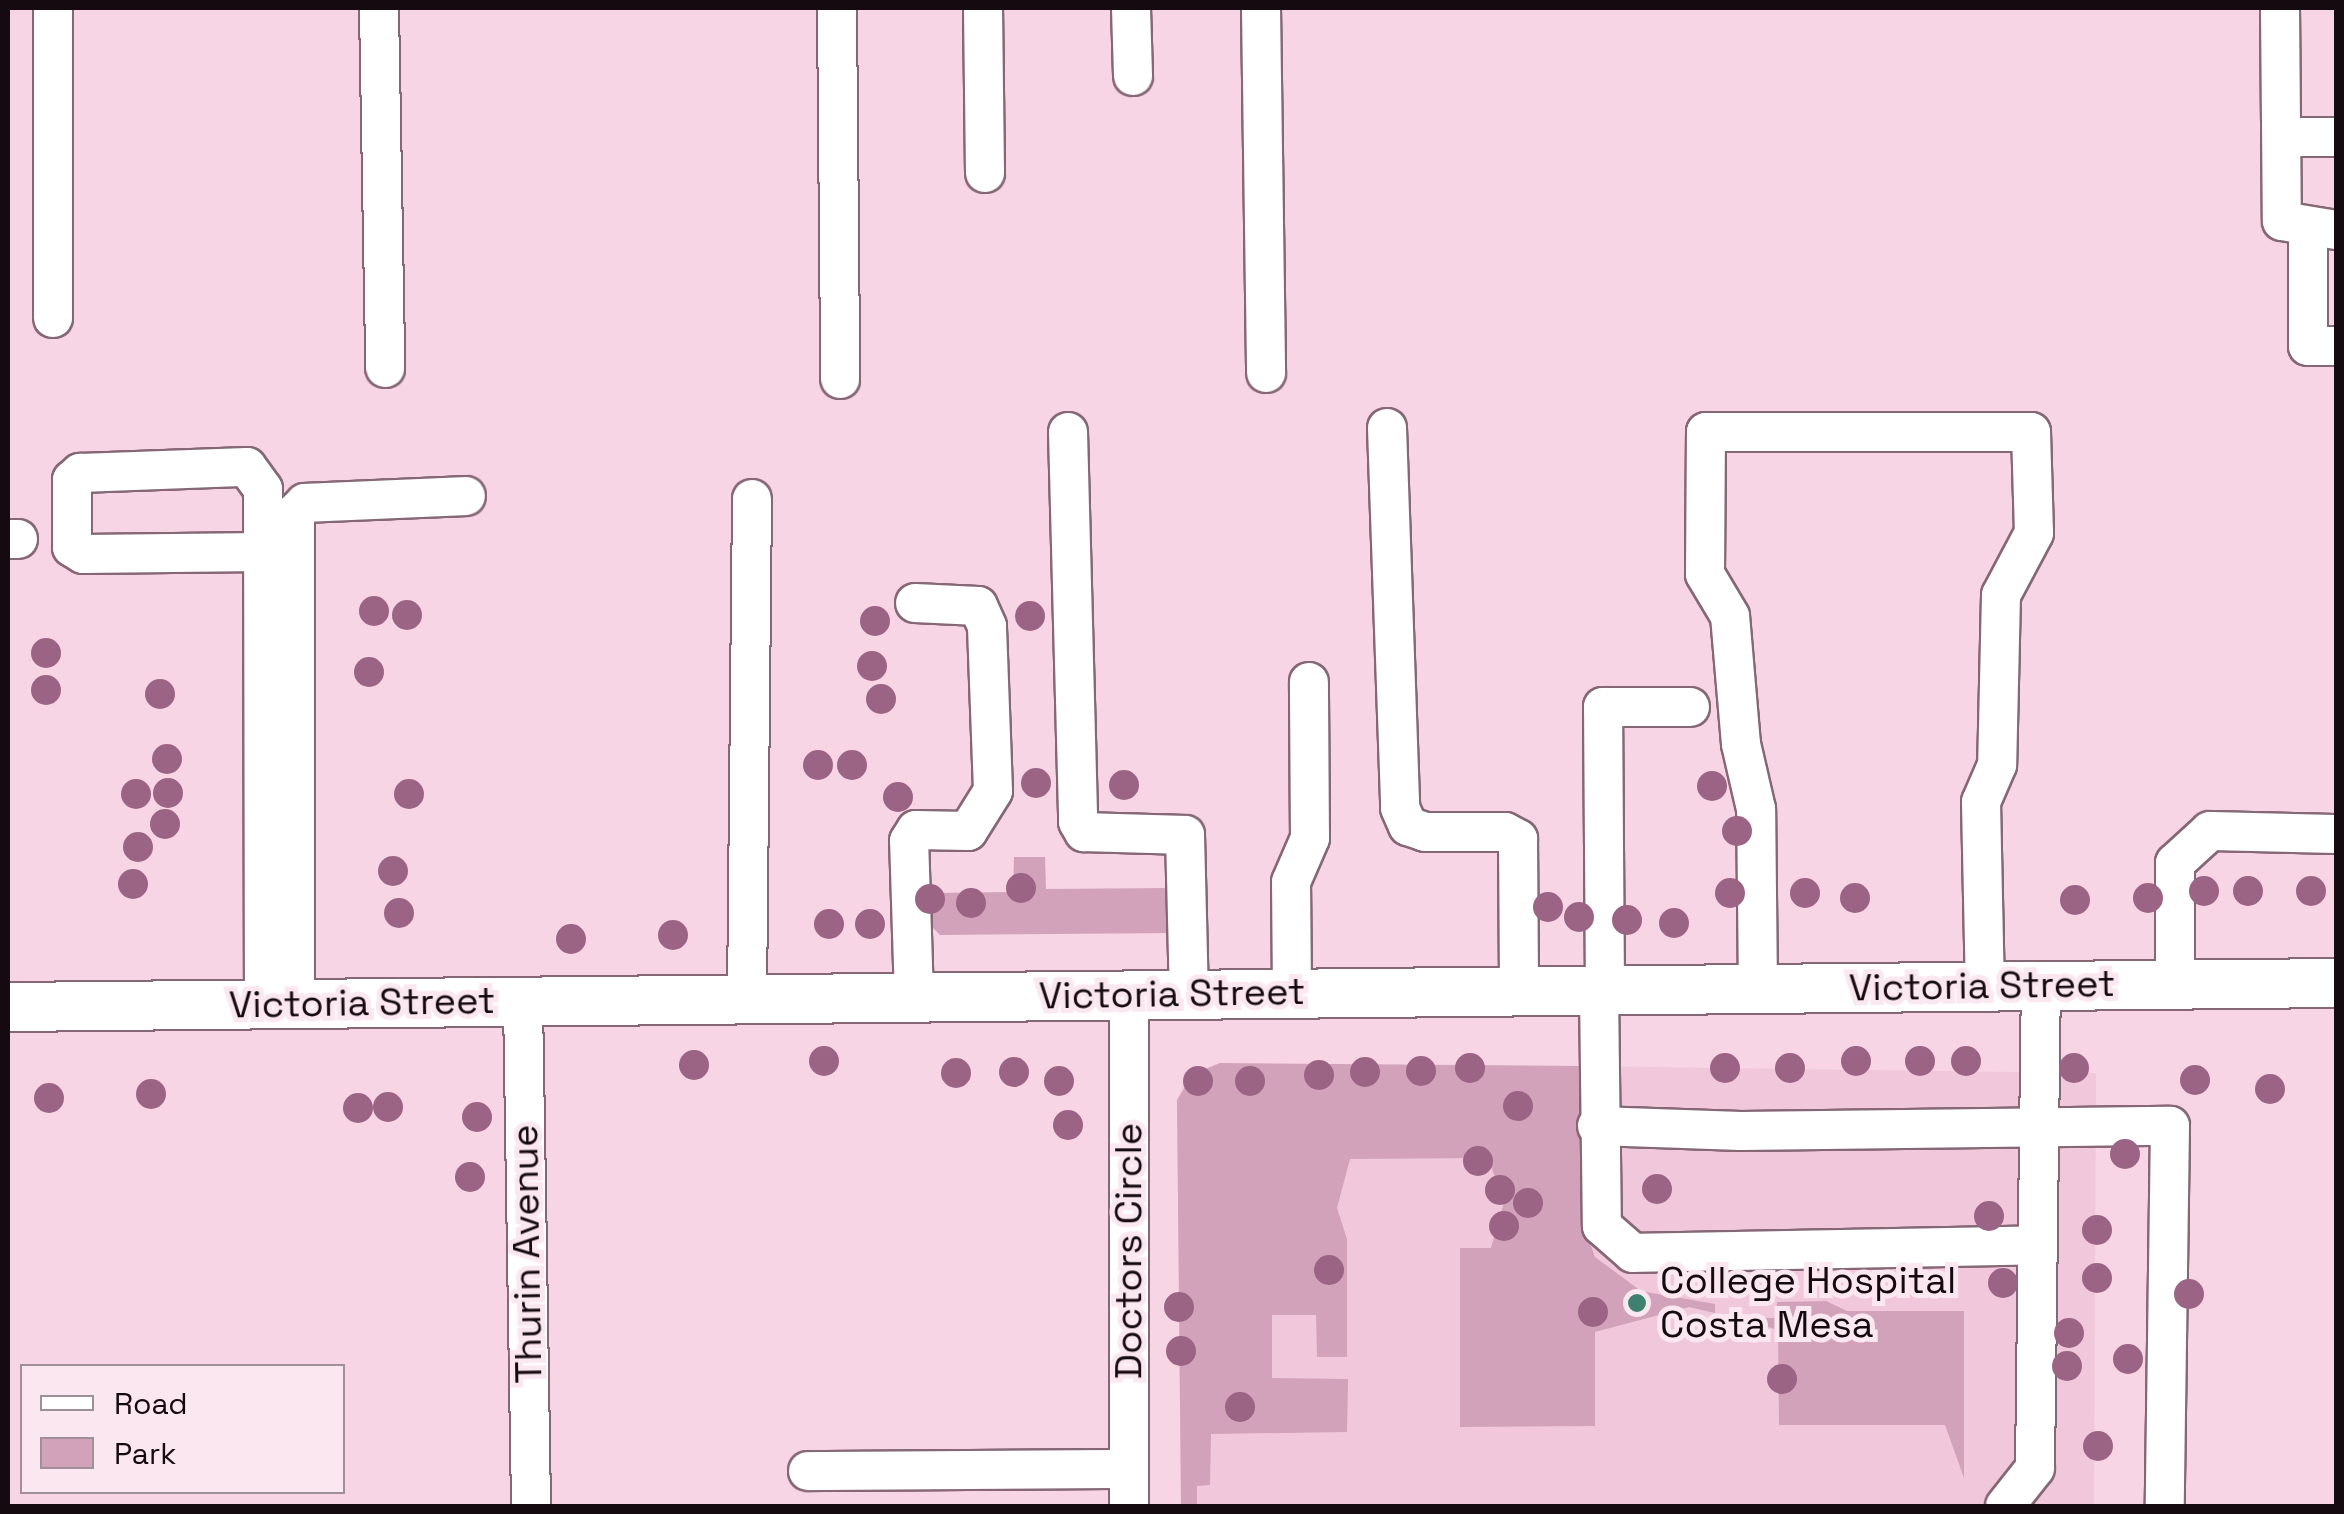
<!DOCTYPE html>
<style>
body{margin:0}
#map{position:relative;width:2344px;height:1514px;overflow:hidden;background:#f7d5e5;font-family:"Space Grotesk",sans-serif}
div>[style]{position:absolute}
.built>*{inset:0;background:#f1c8db}
.green>*{inset:0;background:#d1a2b9}
.roads{filter:drop-shadow(2px 0 #856775) drop-shadow(-2px 0 #856775) drop-shadow(0 2px #856775) drop-shadow(0 -2px #856775)}
.minor>*{height:38px;margin:-19px;padding:0 19px;transform-origin:19px;border-radius:19px;background:#fff}
.major>*{height:48px;margin:-24px;padding:0 24px;transform-origin:24px;border-radius:24px;background:#fff}
.trees>*{width:30px;height:30px;margin:-15px;border-radius:50%;background:#9b6384}
.dots>*{width:28px;height:28px;translate:-50% -50%;box-sizing:border-box;border:5px solid #fbe7f0;border-radius:50%}
span{translate:-50% -50%;white-space:nowrap;text-align:center;line-height:1.15;-webkit-text-stroke:10px #fbe7f0;paint-order:stroke}
.street-label{font-size:38px;color:#140a0f}
.poi-label{font-size:38px;color:#140a0f}
.left{translate:0 -50%;text-align:left}
.frame{position:absolute;inset:0;border:10px solid #140a0f;pointer-events:none}
.legend{position:absolute;left:20px;top:1364px;width:325px;height:130px;box-sizing:border-box;background:#fbe7f0;border:2px solid #9f8f96;margin:0;padding:12px 18px;list-style:none;font-size:30px;color:#140a0f}
.legend li{display:flex;align-items:center;gap:20px;height:50px}
.legend b{width:50px;border:2px solid #9f8f96}
</style>
<div id="map">
<div class="built">
<i style="clip-path:polygon(1582px 1066px,2096px 1073px,2094px 1506px,1181px 1506px,1177px 1100px,1185px 1081px,1193px 1074px)"></i>
</div>
<div class="green">
<i style="clip-path:polygon(1014px 857px,1045px 857px,1046px 889px,1172px 888px,1178px 933px,940px 935px,930px 925px,930px 893px,1013px 892px)"></i>
<i style="clip-path:polygon(1220px 1063px,1582px 1066px,1581px 1219px,1595px 1257px,1641px 1291px,1715px 1304px,1715px 1313px,1689px 1307px,1595px 1332px,1595px 1426px,1460px 1427px,1460px 1248px,1491px 1248px,1504px 1202px,1488px 1158px,1350px 1159px,1337px 1208px,1347px 1239px,1347px 1357px,1317px 1357px,1316px 1315px,1272px 1315px,1272px 1378px,1348px 1379px,1347px 1432px,1211px 1434px,1210px 1485px,1197px 1486px,1197px 1506px,1181px 1506px,1177px 1100px,1193px 1074px)"></i>
<i style="clip-path:polygon(1826px 1301px,1847px 1311px,1964px 1311px,1964px 1478px,1945px 1425px,1779px 1425px,1778px 1330px,1737px 1318px,1776px 1318px,1777px 1302px)"></i>
</div>
<div class="roads">
<div class="minor">
<i style="left:53px;top:8px;width:310px;rotate:90deg"></i>
<i style="left:379px;top:8px;width:360px;rotate:89deg"></i>
<i style="left:837px;top:8px;width:371px;rotate:89.5deg"></i>
<i style="left:983px;top:8px;width:165px;rotate:89.3deg"></i>
<i style="left:1131px;top:8px;width:68px;rotate:88.3deg"></i>
<i style="left:1261px;top:8px;width:365px;rotate:89.2deg"></i>
<i style="left:2280px;top:8px;width:213px;rotate:89.5deg"></i>
<i style="left:2282px;top:221px;width:55px;rotate:9.5deg"></i>
<i style="left:2282px;top:137px;width:54px"></i>
<i style="left:2308px;top:230px;width:116px;rotate:90deg"></i>
<i style="left:2308px;top:346px;width:28px"></i>
<i style="left:1387px;top:428px;width:380px;rotate:88deg"></i>
<i style="left:1400px;top:808px;width:20px;rotate:66deg"></i>
<i style="left:1408px;top:826px;width:18px;rotate:19deg"></i>
<i style="left:1425px;top:832px;width:80px"></i>
<i style="left:1505px;top:832px;width:15px;rotate:28deg"></i>
<i style="left:1518px;top:839px;width:152px;rotate:89.6deg"></i>
<i style="left:1068px;top:432px;width:390px;rotate:88.5deg"></i>
<i style="left:1078px;top:822px;width:12px;rotate:59deg"></i>
<i style="left:1084px;top:832px;width:101px;rotate:1.7deg"></i>
<i style="left:1185px;top:835px;width:159px;rotate:88.6deg"></i>
<i style="left:8px;top:539px;width:10px"></i>
<i style="left:263px;top:552px;width:180px;rotate:179.4deg"></i>
<i style="left:83px;top:554px;width:13px;rotate:-148deg"></i>
<i style="left:72px;top:547px;width:67px;rotate:-90deg"></i>
<i style="left:72px;top:480px;width:11px;rotate:-41deg"></i>
<i style="left:80px;top:473px;width:167px;rotate:-2.1deg"></i>
<i style="left:247px;top:467px;width:27px;rotate:54deg"></i>
<i style="left:263px;top:489px;width:515px;rotate:89.89deg"></i>
<i style="left:2175px;top:985px;width:122px;rotate:-90deg"></i>
<i style="left:2175px;top:863px;width:47px;rotate:-42.4deg"></i>
<i style="left:2210px;top:831px;width:126px;rotate:1.4deg"></i>
<i style="left:1758px;top:989px;width:180px;rotate:-90.6deg"></i>
<i style="left:1756px;top:809px;width:67px;rotate:-103deg"></i>
<i style="left:1741px;top:744px;width:128px;rotate:-94.9deg"></i>
<i style="left:1730px;top:616px;width:49px;rotate:-120.8deg"></i>
<i style="left:1705px;top:574px;width:142px;rotate:-89.6deg"></i>
<i style="left:1706px;top:432px;width:325px"></i>
<i style="left:2031px;top:432px;width:101px;rotate:88.3deg"></i>
<i style="left:2034px;top:533px;width:70px;rotate:118deg"></i>
<i style="left:2001px;top:595px;width:170px;rotate:91.3deg"></i>
<i style="left:1997px;top:765px;width:40px;rotate:113.4deg"></i>
<i style="left:1981px;top:802px;width:184px;rotate:88.8deg"></i>
<i style="left:1599px;top:990px;width:236px;rotate:89.3deg"></i>
<i style="left:1602px;top:1226px;width:41px;rotate:41.1deg"></i>
<i style="left:1633px;top:1253px;width:403px;rotate:-1.1deg"></i>
<i style="left:1605px;top:990px;width:283px;rotate:-90.4deg"></i>
<i style="left:1603px;top:707px;width:87px"></i>
<i style="left:1292px;top:993px;width:111px;rotate:-90.5deg"></i>
<i style="left:1291px;top:882px;width:48px;rotate:-66.6deg"></i>
<i style="left:1310px;top:838px;width:156px;rotate:-90.4deg"></i>
<i style="left:914px;top:997px;width:156px;rotate:-91.8deg"></i>
<i style="left:909px;top:841px;width:13px;rotate:-58deg"></i>
<i style="left:916px;top:830px;width:52px;rotate:1.1deg"></i>
<i style="left:968px;top:831px;width:47px;rotate:-58deg"></i>
<i style="left:993px;top:791px;width:165px;rotate:-92.1deg"></i>
<i style="left:987px;top:626px;width:22px;rotate:-114deg"></i>
<i style="left:978px;top:606px;width:63px;rotate:-177.3deg"></i>
<i style="left:747px;top:999px;width:500px;rotate:-89.43deg"></i>
<i style="left:523px;top:1001px;width:505px;rotate:89.09deg"></i>
<i style="left:295px;top:1004px;width:491px;rotate:-90deg"></i>
<i style="left:295px;top:513px;width:14px;rotate:-45deg"></i>
<i style="left:305px;top:503px;width:161px;rotate:-2.5deg"></i>
<i style="left:1597px;top:1126px;width:144px;rotate:2deg"></i>
<i style="left:1741px;top:1131px;width:429px;rotate:-0.7deg"></i>
<i style="left:2170px;top:1126px;width:380px;rotate:90.8deg"></i>
<i style="left:808px;top:1471px;width:321px;rotate:-0.4deg"></i>
<i style="left:1129px;top:1506px;width:511px;rotate:-90deg"></i>
<i style="left:2005px;top:1506px;width:48px;rotate:-51.7deg"></i>
<i style="left:2035px;top:1468px;width:483px;rotate:-89.3deg"></i>
</div>
<div class="major">
<i style="left:8px;top:1007px;width:2328px;rotate:-0.59deg"></i>
</div>
</div>
<div class="trees">
<i style="left:374px;top:611px"></i>
<i style="left:407px;top:615px"></i>
<i style="left:1030px;top:616px"></i>
<i style="left:875px;top:621px"></i>
<i style="left:46px;top:653px"></i>
<i style="left:872px;top:666px"></i>
<i style="left:369px;top:672px"></i>
<i style="left:46px;top:690px"></i>
<i style="left:160px;top:694px"></i>
<i style="left:881px;top:699px"></i>
<i style="left:167px;top:759px"></i>
<i style="left:818px;top:765px"></i>
<i style="left:852px;top:765px"></i>
<i style="left:1036px;top:783px"></i>
<i style="left:1124px;top:785px"></i>
<i style="left:1712px;top:786px"></i>
<i style="left:168px;top:793px"></i>
<i style="left:136px;top:794px"></i>
<i style="left:409px;top:794px"></i>
<i style="left:898px;top:797px"></i>
<i style="left:165px;top:824px"></i>
<i style="left:1737px;top:831px"></i>
<i style="left:138px;top:847px"></i>
<i style="left:393px;top:871px"></i>
<i style="left:133px;top:884px"></i>
<i style="left:1021px;top:888px"></i>
<i style="left:2204px;top:891px"></i>
<i style="left:2248px;top:891px"></i>
<i style="left:2311px;top:891px"></i>
<i style="left:1730px;top:893px"></i>
<i style="left:1805px;top:893px"></i>
<i style="left:1855px;top:898px"></i>
<i style="left:2148px;top:898px"></i>
<i style="left:930px;top:899px"></i>
<i style="left:2075px;top:900px"></i>
<i style="left:971px;top:903px"></i>
<i style="left:1548px;top:907px"></i>
<i style="left:399px;top:913px"></i>
<i style="left:1579px;top:917px"></i>
<i style="left:1627px;top:920px"></i>
<i style="left:1674px;top:923px"></i>
<i style="left:829px;top:924px"></i>
<i style="left:870px;top:924px"></i>
<i style="left:673px;top:935px"></i>
<i style="left:571px;top:939px"></i>
<i style="left:824px;top:1061px"></i>
<i style="left:1856px;top:1061px"></i>
<i style="left:1920px;top:1061px"></i>
<i style="left:1966px;top:1061px"></i>
<i style="left:694px;top:1065px"></i>
<i style="left:1470px;top:1068px"></i>
<i style="left:1725px;top:1068px"></i>
<i style="left:1790px;top:1068px"></i>
<i style="left:2074px;top:1068px"></i>
<i style="left:1421px;top:1071px"></i>
<i style="left:1014px;top:1072px"></i>
<i style="left:1365px;top:1072px"></i>
<i style="left:956px;top:1073px"></i>
<i style="left:1319px;top:1075px"></i>
<i style="left:2195px;top:1080px"></i>
<i style="left:1059px;top:1081px"></i>
<i style="left:1198px;top:1081px"></i>
<i style="left:1250px;top:1081px"></i>
<i style="left:2270px;top:1089px"></i>
<i style="left:151px;top:1094px"></i>
<i style="left:49px;top:1098px"></i>
<i style="left:1518px;top:1106px"></i>
<i style="left:388px;top:1107px"></i>
<i style="left:358px;top:1108px"></i>
<i style="left:477px;top:1117px"></i>
<i style="left:1068px;top:1125px"></i>
<i style="left:2125px;top:1154px"></i>
<i style="left:1478px;top:1161px"></i>
<i style="left:470px;top:1177px"></i>
<i style="left:1657px;top:1189px"></i>
<i style="left:1500px;top:1190px"></i>
<i style="left:1528px;top:1203px"></i>
<i style="left:1989px;top:1216px"></i>
<i style="left:1504px;top:1226px"></i>
<i style="left:2097px;top:1230px"></i>
<i style="left:1329px;top:1270px"></i>
<i style="left:2097px;top:1278px"></i>
<i style="left:2003px;top:1283px"></i>
<i style="left:2189px;top:1294px"></i>
<i style="left:1179px;top:1307px"></i>
<i style="left:1593px;top:1312px"></i>
<i style="left:2069px;top:1333px"></i>
<i style="left:1181px;top:1351px"></i>
<i style="left:2128px;top:1359px"></i>
<i style="left:2067px;top:1366px"></i>
<i style="left:1782px;top:1379px"></i>
<i style="left:1240px;top:1407px"></i>
<i style="left:2098px;top:1446px"></i>
</div>
<div class="dots">
<i style="left:1637px;top:1303px;background:#3f8171"></i>
</div>
<div class="street-label">
<span style="left:1982px;top:986px;rotate:-1deg">Victoria Street</span>
<span style="left:1172px;top:994px;rotate:-1deg">Victoria Street</span>
<span style="left:362px;top:1003px;rotate:-1deg">Victoria Street</span>
<span style="left:1129px;top:1251px;rotate:-90deg">Doctors Circle</span>
<span style="left:527px;top:1254px;rotate:-91deg">Thurin Avenue</span>
</div>
<div class="poi-label">
<span class="left" style="left:1660px;top:1303px">College Hospital<br>Costa Mesa</span>
</div>
<div class="frame"></div>
<ul class="legend">
<li><b style="height:12px;background:#fff"></b>Road</li>
<li><b style="height:28px;background:#d1a2b9"></b>Park</li>
</ul>
</div>
